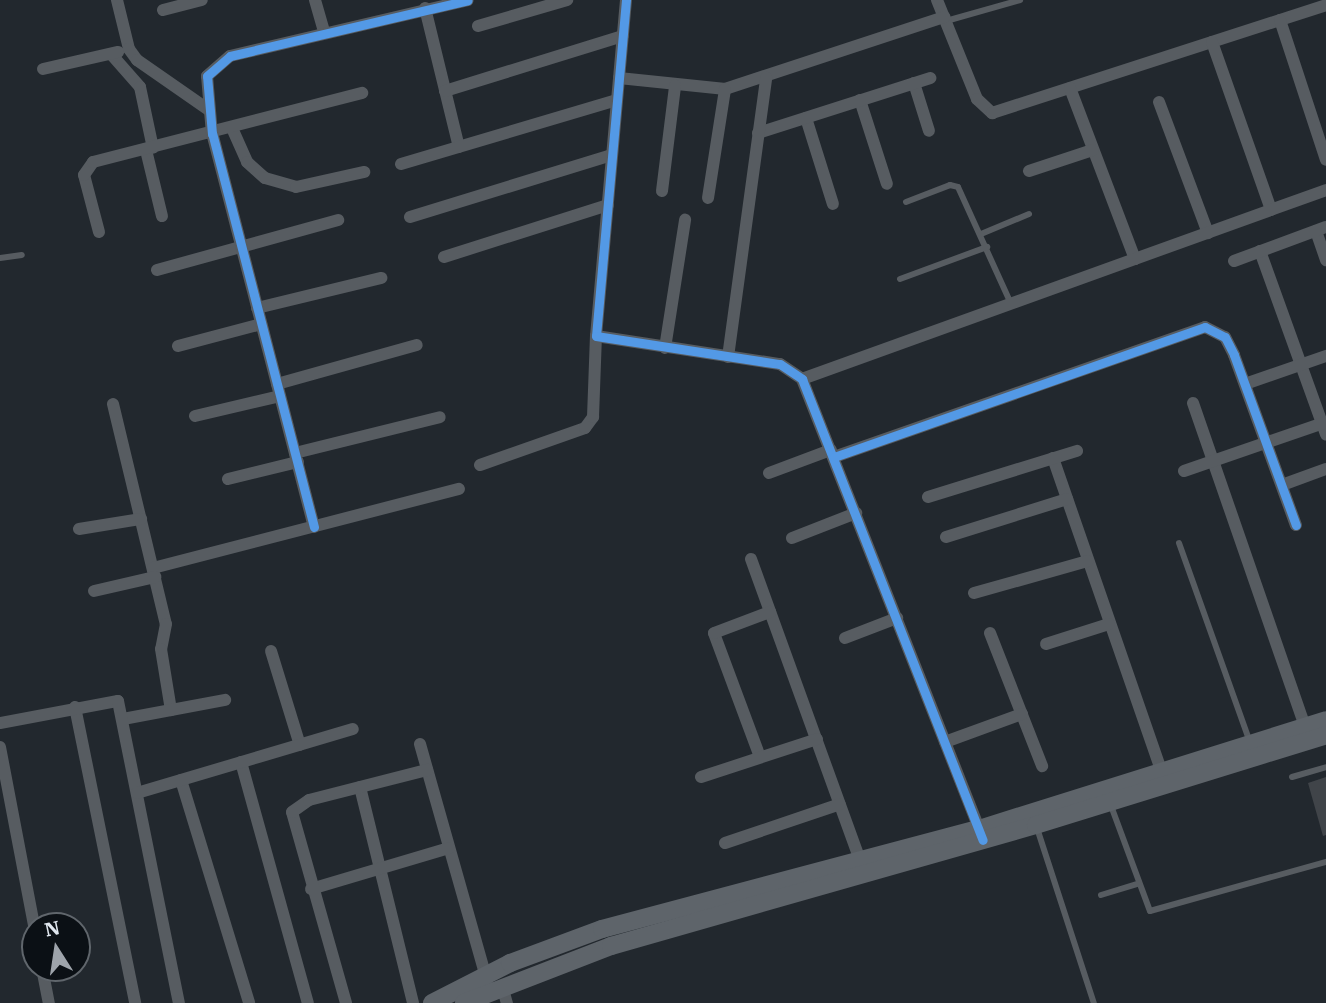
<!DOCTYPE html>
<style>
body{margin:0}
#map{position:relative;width:1326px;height:1003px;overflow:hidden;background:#22282e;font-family:"IBM Plex Serif",serif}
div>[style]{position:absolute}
.building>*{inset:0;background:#404449}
.service>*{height:6px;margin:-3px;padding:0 3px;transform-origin:3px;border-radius:3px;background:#575c61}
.minor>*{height:12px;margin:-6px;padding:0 6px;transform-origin:6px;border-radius:6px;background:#575c61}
.secondary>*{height:18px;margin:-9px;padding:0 9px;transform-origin:9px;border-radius:9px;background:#5e646a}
.cycleway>*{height:9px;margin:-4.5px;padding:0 4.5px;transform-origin:4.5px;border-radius:4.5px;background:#5399e6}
span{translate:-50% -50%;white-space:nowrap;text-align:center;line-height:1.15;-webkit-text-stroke:5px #0b1015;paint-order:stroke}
.north{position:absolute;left:21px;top:912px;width:70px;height:70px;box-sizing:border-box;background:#0b1015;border:2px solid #60666c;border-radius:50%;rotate:348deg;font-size:19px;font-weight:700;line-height:28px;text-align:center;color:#e0e7ef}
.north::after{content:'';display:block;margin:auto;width:24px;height:32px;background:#9ea4ab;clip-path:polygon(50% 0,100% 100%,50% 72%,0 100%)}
</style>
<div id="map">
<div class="building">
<i style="clip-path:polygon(1326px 777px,1326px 835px,1323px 836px,1308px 783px)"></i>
</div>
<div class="service">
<i style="left:946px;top:21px;width:77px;rotate:-15.8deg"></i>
<i style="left:906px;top:202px;width:47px;rotate:-21.1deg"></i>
<i style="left:950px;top:185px;width:8px;rotate:14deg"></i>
<i style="left:958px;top:187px;width:128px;rotate:65.6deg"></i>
<i style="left:981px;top:234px;width:52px;rotate:-22.6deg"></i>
<i style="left:0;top:258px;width:22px;rotate:-8deg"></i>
<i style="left:900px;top:279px;width:93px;rotate:-20.2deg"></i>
<i style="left:1179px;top:543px;width:211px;rotate:70.4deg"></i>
<i style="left:1292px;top:777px;width:35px;rotate:-16deg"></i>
<i style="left:1110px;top:803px;width:115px;rotate:69.7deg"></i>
<i style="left:1150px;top:911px;width:183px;rotate:-15.6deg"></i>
<i style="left:1036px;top:825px;width:187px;rotate:72deg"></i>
<i style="left:1101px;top:895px;width:39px;rotate:-17deg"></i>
</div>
<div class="minor">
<i style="left:117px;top:0;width:50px;rotate:76.2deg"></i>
<i style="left:129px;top:49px;width:14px;rotate:54deg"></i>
<i style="left:137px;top:60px;width:88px;rotate:34.8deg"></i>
<i style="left:315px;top:0;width:32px;rotate:74deg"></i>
<i style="left:626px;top:0;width:337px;rotate:95.1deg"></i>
<i style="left:596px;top:336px;width:186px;rotate:8.7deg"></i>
<i style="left:780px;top:364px;width:27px;rotate:34deg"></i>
<i style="left:802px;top:379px;width:491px;rotate:68.5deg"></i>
<i style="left:937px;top:0;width:107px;rotate:68deg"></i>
<i style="left:977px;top:99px;width:21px;rotate:43deg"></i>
<i style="left:992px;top:113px;width:351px;rotate:-17.9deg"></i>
<i style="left:425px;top:8px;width:143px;rotate:76.3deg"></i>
<i style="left:163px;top:10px;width:40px;rotate:-14.4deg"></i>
<i style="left:1280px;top:20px;width:147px;rotate:71.8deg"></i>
<i style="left:478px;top:26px;width:93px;rotate:-16.3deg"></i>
<i style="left:1212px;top:42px;width:178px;rotate:70.6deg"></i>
<i style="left:111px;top:54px;width:44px;rotate:48.7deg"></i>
<i style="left:140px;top:87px;width:62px;rotate:78deg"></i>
<i style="left:43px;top:69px;width:77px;rotate:-12.8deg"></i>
<i style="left:619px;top:78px;width:107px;rotate:5.9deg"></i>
<i style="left:725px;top:89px;width:231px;rotate:-18.2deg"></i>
<i style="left:914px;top:83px;width:50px;rotate:72.6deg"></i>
<i style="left:1070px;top:88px;width:183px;rotate:69.2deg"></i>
<i style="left:445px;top:91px;width:186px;rotate:-17.2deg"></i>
<i style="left:860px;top:100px;width:88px;rotate:72.2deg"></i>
<i style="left:1159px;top:102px;width:140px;rotate:69.5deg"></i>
<i style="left:806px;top:118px;width:90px;rotate:72.6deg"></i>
<i style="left:232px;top:128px;width:37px;rotate:66deg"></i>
<i style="left:247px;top:162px;width:24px;rotate:42deg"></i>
<i style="left:265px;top:178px;width:32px;rotate:16deg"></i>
<i style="left:296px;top:187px;width:70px;rotate:-12.4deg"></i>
<i style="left:758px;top:133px;width:181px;rotate:-17.7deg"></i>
<i style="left:146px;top:150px;width:68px;rotate:76.4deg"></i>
<i style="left:401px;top:164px;width:225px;rotate:-16.5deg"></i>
<i style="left:1029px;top:171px;width:67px;rotate:-18.2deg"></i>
<i style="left:662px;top:191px;width:106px;rotate:-82.9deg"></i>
<i style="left:708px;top:198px;width:110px;rotate:-81.1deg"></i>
<i style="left:410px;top:217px;width:211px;rotate:-17.1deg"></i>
<i style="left:1316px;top:231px;width:31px;rotate:71deg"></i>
<i style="left:99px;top:232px;width:59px;rotate:-104.7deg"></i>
<i style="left:84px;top:175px;width:16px;rotate:-55deg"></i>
<i style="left:93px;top:162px;width:278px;rotate:-14.4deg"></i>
<i style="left:1260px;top:251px;width:195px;rotate:70.2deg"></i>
<i style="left:444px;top:257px;width:172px;rotate:-17.6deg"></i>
<i style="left:1234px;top:261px;width:98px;rotate:-20.3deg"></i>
<i style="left:157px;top:270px;width:188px;rotate:-15.4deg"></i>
<i style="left:257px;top:308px;width:128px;rotate:-13.6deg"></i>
<i style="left:178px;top:346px;width:86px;rotate:-14.8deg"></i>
<i style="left:665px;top:348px;width:130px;rotate:-81.1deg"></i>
<i style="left:728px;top:357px;width:282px;rotate:-82.2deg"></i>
<i style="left:802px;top:379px;width:557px;rotate:-19.83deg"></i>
<i style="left:277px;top:384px;width:145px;rotate:-15.6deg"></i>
<i style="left:1245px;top:384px;width:86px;rotate:-19.1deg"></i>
<i style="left:1193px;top:403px;width:343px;rotate:70.9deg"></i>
<i style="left:113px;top:404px;width:226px;rotate:76.5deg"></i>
<i style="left:166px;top:624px;width:25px;rotate:101deg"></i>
<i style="left:161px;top:649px;width:62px;rotate:80.7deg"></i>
<i style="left:195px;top:416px;width:87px;rotate:-13.2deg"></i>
<i style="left:295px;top:453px;width:149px;rotate:-13.9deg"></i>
<i style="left:834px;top:457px;width:393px;rotate:-19.3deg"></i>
<i style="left:1205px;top:327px;width:22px;rotate:27deg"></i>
<i style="left:1225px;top:337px;width:20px;rotate:63deg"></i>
<i style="left:1234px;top:355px;width:181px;rotate:70deg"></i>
<i style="left:1053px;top:458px;width:340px;rotate:70.9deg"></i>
<i style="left:480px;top:465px;width:111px;rotate:-19.4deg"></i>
<i style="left:585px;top:428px;width:14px;rotate:-54deg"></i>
<i style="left:593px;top:417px;width:81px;rotate:-87.9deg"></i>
<i style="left:1184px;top:471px;width:150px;rotate:-19deg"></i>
<i style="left:769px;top:473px;width:66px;rotate:-20.4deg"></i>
<i style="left:228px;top:479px;width:72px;rotate:-13.7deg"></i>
<i style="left:1282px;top:485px;width:47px;rotate:-20deg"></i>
<i style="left:928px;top:497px;width:156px;rotate:-17.2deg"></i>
<i style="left:314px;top:527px;width:406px;rotate:-104.5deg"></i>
<i style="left:212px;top:134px;width:58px;rotate:-94.9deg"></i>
<i style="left:207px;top:76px;width:30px;rotate:-41deg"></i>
<i style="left:230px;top:56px;width:244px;rotate:-13.2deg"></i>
<i style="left:79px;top:529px;width:63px;rotate:-9.2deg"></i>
<i style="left:946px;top:537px;width:127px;rotate:-17.4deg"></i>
<i style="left:792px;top:538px;width:69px;rotate:-21.3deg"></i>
<i style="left:751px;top:559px;width:329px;rotate:70.1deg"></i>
<i style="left:153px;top:568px;width:316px;rotate:-14.5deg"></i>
<i style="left:94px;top:591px;width:63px;rotate:-12.9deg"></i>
<i style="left:974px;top:593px;width:118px;rotate:-15.7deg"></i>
<i style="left:990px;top:633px;width:143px;rotate:68.6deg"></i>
<i style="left:845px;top:638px;width:56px;rotate:-21deg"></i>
<i style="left:1046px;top:644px;width:66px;rotate:-17.6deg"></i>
<i style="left:271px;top:651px;width:98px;rotate:72.9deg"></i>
<i style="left:75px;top:707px;width:302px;rotate:78.5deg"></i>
<i style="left:123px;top:719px;width:104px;rotate:-10.6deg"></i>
<i style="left:0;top:723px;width:120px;rotate:-10.6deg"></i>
<i style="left:118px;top:701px;width:308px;rotate:78.6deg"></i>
<i style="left:945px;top:742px;width:82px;rotate:-20deg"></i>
<i style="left:420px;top:744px;width:246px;rotate:74.2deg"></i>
<i style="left:0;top:747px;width:186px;rotate:79.2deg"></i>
<i style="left:760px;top:757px;width:132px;rotate:-110.4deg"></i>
<i style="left:714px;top:633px;width:60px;rotate:-20.6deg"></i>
<i style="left:241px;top:762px;width:250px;rotate:74.5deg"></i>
<i style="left:701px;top:777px;width:122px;rotate:-18.1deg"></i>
<i style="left:181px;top:780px;width:233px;rotate:73deg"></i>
<i style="left:360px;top:787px;width:222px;rotate:76.2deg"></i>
<i style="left:137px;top:793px;width:225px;rotate:-16.5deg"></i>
<i style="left:725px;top:843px;width:121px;rotate:-18.7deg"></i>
<i style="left:311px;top:889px;width:144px;rotate:-16.5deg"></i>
<i style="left:42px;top:968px;width:36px;rotate:79deg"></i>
<i style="left:502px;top:986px;width:18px;rotate:74deg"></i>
<i style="left:346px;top:1003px;width:198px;rotate:-105.8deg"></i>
<i style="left:292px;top:812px;width:21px;rotate:-35deg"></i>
<i style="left:309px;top:800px;width:122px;rotate:-14.3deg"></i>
</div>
<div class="secondary">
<i style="left:432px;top:1003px;width:88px;rotate:-27.1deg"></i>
<i style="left:510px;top:963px;width:98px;rotate:-20.3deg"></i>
<i style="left:602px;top:929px;width:390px;rotate:-14.9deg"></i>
<i style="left:979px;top:829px;width:364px;rotate:-17.4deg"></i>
<i style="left:464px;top:1003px;width:158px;rotate:-21.2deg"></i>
<i style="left:611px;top:946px;width:442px;rotate:-15.9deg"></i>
<i style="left:1036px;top:825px;width:304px;rotate:-17.2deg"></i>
</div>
<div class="cycleway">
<i style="left:626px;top:0;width:337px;rotate:95.1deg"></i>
<i style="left:596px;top:336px;width:186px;rotate:8.7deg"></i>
<i style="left:780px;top:364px;width:27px;rotate:34deg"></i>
<i style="left:802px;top:379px;width:495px;rotate:68.6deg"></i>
<i style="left:834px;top:457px;width:393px;rotate:-19.3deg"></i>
<i style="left:1205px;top:327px;width:22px;rotate:27deg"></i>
<i style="left:1225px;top:337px;width:20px;rotate:63deg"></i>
<i style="left:1234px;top:355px;width:181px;rotate:70deg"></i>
<i style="left:314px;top:527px;width:406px;rotate:-104.5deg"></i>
<i style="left:212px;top:134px;width:58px;rotate:-94.9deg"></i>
<i style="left:207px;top:76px;width:30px;rotate:-41deg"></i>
<i style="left:230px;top:56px;width:244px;rotate:-13.2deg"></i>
</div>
<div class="north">N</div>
</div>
